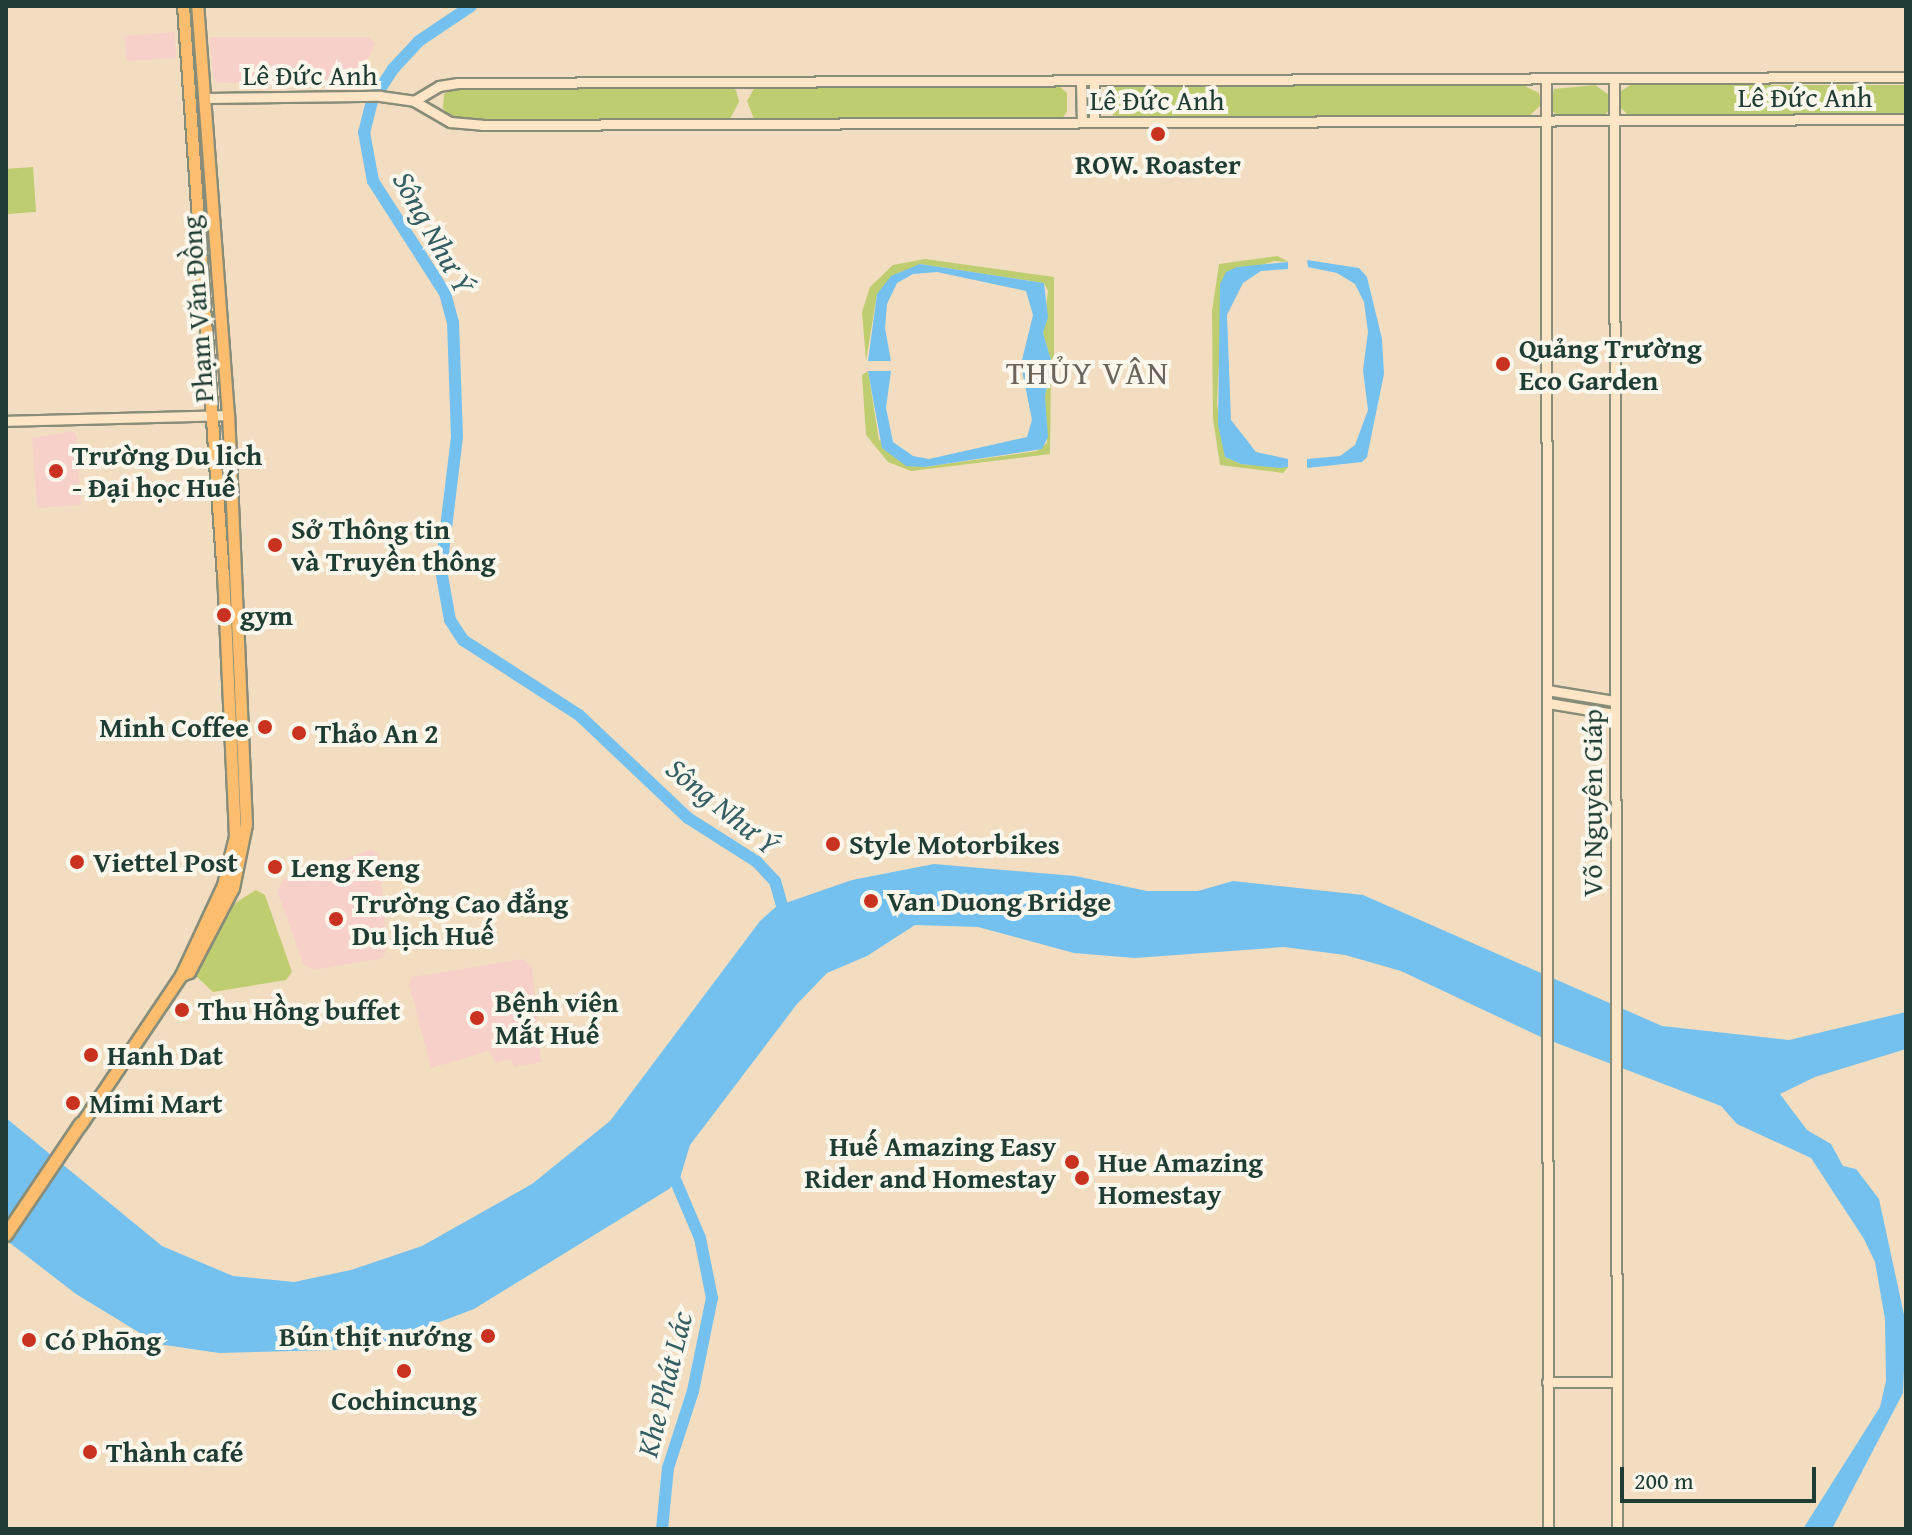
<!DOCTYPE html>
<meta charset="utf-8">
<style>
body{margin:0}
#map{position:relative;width:1912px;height:1535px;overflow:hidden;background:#f2ddc0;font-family:"Gentium Book Plus",serif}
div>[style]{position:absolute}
.built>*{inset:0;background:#f7d0c9}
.green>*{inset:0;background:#becd6f}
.water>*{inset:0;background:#74c1ef}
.river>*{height:12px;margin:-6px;padding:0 6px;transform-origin:6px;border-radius:6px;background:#74c1ef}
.roads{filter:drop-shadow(2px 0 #888d7a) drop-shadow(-2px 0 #888d7a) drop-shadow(0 2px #888d7a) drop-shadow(0 -2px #888d7a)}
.secondary>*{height:9px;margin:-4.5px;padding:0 4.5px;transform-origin:4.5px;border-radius:4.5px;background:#fee5c5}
.primary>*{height:11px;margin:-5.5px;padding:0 5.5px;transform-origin:5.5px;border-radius:5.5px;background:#fcbd6f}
.highway>*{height:12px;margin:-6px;padding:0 6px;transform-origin:6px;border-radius:6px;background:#fcbd6f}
.dots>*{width:22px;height:22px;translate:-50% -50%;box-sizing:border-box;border:4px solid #fbf7ec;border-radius:50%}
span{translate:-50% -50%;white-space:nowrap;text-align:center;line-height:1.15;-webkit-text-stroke:8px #fbf7ec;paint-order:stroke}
.street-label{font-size:28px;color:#1f3d34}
.poi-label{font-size:28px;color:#1f3d34;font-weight:700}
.left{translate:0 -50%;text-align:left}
.right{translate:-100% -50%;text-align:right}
.water-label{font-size:30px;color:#345e63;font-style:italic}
.quarter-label{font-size:32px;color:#6a645c;letter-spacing:2px}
.frame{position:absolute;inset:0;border:8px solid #1f3d34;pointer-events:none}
.scale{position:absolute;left:1620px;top:1467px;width:196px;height:36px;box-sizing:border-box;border:4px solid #1f3d34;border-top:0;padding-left:10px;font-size:24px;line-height:28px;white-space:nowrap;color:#1f3d34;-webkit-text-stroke:6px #fbf7ec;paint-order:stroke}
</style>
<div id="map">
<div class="built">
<i style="clip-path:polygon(175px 32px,176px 58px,127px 61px,124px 36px)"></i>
<i style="clip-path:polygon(209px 37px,369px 37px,375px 44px,357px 81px,219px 83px,214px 80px)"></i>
<i style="clip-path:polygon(71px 431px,76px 434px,81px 505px,37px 508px,32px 438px)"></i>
<i style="clip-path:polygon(372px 849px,379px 856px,387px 947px,383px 958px,313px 970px,304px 965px,277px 891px,283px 880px)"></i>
<i style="clip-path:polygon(523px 959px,532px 966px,541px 1062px,514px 1067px,511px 1059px,495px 1063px,489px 1051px,431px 1068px,409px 984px,412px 977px)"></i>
</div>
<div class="green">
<i style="clip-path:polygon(1595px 85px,1609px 95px,1609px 111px,1601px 117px,1562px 118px,1550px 110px,1554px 89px)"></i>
<i style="clip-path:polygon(1630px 85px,1906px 85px,1906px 117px,1630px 117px,1618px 105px,1620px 92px)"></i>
<i style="clip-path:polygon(1113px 86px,1525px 86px,1539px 93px,1541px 105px,1527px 118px,1114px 119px,1107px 95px)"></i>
<i style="clip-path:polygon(457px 87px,729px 87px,736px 90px,739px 102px,730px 119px,465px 119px,450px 117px,443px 108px,444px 94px)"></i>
<i style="clip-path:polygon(755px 87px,1060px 87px,1067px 93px,1067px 111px,1062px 119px,754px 119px,747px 101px)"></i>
<i style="clip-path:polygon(33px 167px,36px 212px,7px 214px,6px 169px)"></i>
<i style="clip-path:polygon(1278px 256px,1288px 262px,1274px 261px,1223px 277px,1217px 403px,1225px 457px,1241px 464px,1288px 467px,1283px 473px,1220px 465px,1213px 419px,1212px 311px,1219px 264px)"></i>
<i style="clip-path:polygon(925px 259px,1054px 277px,1054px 357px,1051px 360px,1043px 333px,1048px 291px,1044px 283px,920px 264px,877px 294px,866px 361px,862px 312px,870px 287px,893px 265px)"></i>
<i style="clip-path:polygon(1051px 370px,1050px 454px,911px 471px,888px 462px,866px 435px,862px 375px,868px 371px,879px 440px,925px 467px,1037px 451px,1047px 443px,1045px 396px)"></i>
<i style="clip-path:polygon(256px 890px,265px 895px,292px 972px,286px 980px,213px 992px,194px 974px,232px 905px)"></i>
</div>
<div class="water">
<i style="clip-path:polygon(1307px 260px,1359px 268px,1367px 277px,1382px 339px,1384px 374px,1367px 457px,1362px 462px,1307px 468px,1307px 459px,1340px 456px,1355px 445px,1368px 410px,1363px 370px,1368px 332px,1364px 302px,1355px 284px,1337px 273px,1308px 267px)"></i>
<i style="clip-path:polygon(1288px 262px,1288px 269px,1261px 271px,1243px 283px,1227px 315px,1231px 420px,1256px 452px,1288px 459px,1288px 467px,1280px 468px,1241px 464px,1225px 457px,1218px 425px,1220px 284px,1226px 272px,1237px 267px)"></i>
<i style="clip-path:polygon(920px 264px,1044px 283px,1048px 317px,1043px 333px,1051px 360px,1022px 360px,1033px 315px,1026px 291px,937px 272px,913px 274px,897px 283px,887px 304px,885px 328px,891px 361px,868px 361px,877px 294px,891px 276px)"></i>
<i style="clip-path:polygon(1022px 370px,1050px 370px,1045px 396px,1048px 437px,1042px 449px,925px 467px,906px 466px,882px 448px,868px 371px,891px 371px,886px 408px,893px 442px,913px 456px,929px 459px,1027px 437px,1032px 420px)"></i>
<i style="clip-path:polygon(934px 864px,1075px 876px,1147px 891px,1198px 891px,1233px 881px,1363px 895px,1662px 1026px,1789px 1040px,1906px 1012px,1906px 1049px,1815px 1077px,1780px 1094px,1807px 1130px,1831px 1144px,1843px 1166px,1856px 1169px,1879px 1199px,1906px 1324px,1903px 1393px,1832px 1529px,1803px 1529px,1880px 1407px,1886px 1381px,1885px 1319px,1875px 1262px,1864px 1239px,1811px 1158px,1737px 1124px,1721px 1106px,1541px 1037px,1401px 971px,1345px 955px,1284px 947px,1135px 958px,1074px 953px,978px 927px,915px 925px,867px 956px,827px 973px,797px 1004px,690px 1145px,680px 1178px,669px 1189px,474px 1309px,368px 1349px,219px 1353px,158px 1344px,76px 1294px,6px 1240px,6px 1118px,162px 1246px,233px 1276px,294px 1282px,351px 1270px,422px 1246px,532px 1184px,610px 1121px,760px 921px,777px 906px,852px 880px)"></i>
</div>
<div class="river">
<i style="left:471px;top:6px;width:63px;rotate:146.1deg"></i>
<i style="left:419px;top:41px;width:38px;rotate:133deg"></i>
<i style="left:393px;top:69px;width:38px;rotate:123deg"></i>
<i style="left:372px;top:101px;width:32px;rotate:104deg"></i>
<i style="left:364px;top:132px;width:50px;rotate:79.6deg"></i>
<i style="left:373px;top:181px;width:133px;rotate:57.3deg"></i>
<i style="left:445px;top:293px;width:30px;rotate:75deg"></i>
<i style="left:453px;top:322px;width:115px;rotate:88deg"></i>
<i style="left:457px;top:437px;width:134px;rotate:96.9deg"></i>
<i style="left:441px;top:570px;width:51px;rotate:79.8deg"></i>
<i style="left:450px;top:620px;width:24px;rotate:57deg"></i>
<i style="left:463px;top:640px;width:138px;rotate:32.9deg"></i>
<i style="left:579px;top:715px;width:150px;rotate:43.4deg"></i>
<i style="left:688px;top:818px;width:82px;rotate:32.5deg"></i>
<i style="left:757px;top:862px;width:26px;rotate:47deg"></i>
<i style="left:775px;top:881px;width:41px;rotate:74.2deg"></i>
<i style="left:662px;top:1529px;width:61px;rotate:-84.4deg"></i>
<i style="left:668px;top:1468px;width:81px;rotate:-72deg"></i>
<i style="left:693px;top:1391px;width:95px;rotate:-78.5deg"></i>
<i style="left:712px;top:1298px;width:61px;rotate:-101.3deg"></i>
<i style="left:700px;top:1238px;width:74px;rotate:-113.1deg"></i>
</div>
<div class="roads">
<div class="secondary">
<i style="left:1546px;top:78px;width:1451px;rotate:89.92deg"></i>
<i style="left:1614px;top:78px;width:1451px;rotate:89.88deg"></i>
<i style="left:1081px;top:82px;width:40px;rotate:88.6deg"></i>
<i style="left:206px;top:98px;width:174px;rotate:-0.7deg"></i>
<i style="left:380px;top:96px;width:34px;rotate:8deg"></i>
<i style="left:414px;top:101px;width:42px;rotate:30.3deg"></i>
<i style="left:450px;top:122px;width:32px;rotate:5deg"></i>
<i style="left:482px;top:125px;width:1424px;rotate:-0.24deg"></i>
<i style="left:414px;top:101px;width:29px;rotate:-31deg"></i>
<i style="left:439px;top:86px;width:19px;rotate:-9deg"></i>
<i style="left:458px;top:83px;width:1448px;rotate:-0.24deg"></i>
<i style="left:1094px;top:122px;width:40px;rotate:-90deg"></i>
<i style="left:6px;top:421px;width:222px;rotate:-1.5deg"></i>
<i style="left:1547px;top:690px;width:68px;rotate:9.3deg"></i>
<i style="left:1548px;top:703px;width:67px;rotate:9.5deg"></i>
<i style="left:1547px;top:1382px;width:70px"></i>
</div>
<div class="primary">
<i style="left:181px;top:975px;width:9px;rotate:-21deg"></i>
<i style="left:189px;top:972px;width:95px;rotate:-62.4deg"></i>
<i style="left:233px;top:888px;width:65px;rotate:-78.5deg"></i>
<i style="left:246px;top:824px;width:409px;rotate:-92.5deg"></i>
<i style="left:228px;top:415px;width:410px;rotate:-94.3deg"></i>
<i style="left:81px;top:1124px;width:179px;rotate:-56.1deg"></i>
<i style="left:181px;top:975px;width:99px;rotate:-65deg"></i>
<i style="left:223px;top:885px;width:50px;rotate:-76.2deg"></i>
<i style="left:235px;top:836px;width:260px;rotate:-92.6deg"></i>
<i style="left:223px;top:576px;width:571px;rotate:-94.01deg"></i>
</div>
<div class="highway">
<i style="left:6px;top:1235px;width:134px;rotate:-56deg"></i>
</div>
</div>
<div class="dots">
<i style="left:1158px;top:134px;background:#c8321e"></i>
<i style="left:1503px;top:364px;background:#c8321e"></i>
<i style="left:56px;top:471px;background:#c8321e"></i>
<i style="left:275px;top:545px;background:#c8321e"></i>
<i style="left:224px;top:615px;background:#c8321e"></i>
<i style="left:265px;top:727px;background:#c8321e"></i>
<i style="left:299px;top:733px;background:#c8321e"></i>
<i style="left:833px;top:844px;background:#c8321e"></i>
<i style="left:77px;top:862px;background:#c8321e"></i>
<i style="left:275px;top:867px;background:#c8321e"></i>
<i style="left:871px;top:901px;background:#c8321e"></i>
<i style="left:336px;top:919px;background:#c8321e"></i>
<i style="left:182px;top:1010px;background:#c8321e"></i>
<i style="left:477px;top:1018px;background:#c8321e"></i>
<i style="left:91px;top:1055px;background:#c8321e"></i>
<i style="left:73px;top:1103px;background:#c8321e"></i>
<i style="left:1072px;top:1162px;background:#c8321e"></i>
<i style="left:1082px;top:1178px;background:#c8321e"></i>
<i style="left:488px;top:1336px;background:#c8321e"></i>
<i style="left:29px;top:1340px;background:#c8321e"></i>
<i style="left:404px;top:1371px;background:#c8321e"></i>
<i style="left:90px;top:1452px;background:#c8321e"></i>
</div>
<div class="street-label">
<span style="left:310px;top:75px">Lê Đức Anh</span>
<span style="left:1805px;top:97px">Lê Đức Anh</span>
<span style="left:1157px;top:100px">Lê Đức Anh</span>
<span style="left:197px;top:309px;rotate:-94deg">Phạm Văn Đồng</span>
<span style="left:1592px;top:803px;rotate:-90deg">Võ Nguyên Giáp</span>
</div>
<div class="poi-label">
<span style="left:1158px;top:164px">ROW. Roaster</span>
<span class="left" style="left:1519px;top:364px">Quảng Trường<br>Eco Garden</span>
<span class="left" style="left:72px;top:471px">Trường Du lịch<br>- Đại học Huế</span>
<span class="left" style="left:291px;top:545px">Sở Thông tin<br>và Truyền thông</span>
<span class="left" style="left:240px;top:615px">gym</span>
<span class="right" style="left:249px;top:727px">Minh Coffee</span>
<span class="left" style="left:315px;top:733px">Thảo An 2</span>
<span class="left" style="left:849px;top:844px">Style Motorbikes</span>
<span class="left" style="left:93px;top:862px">Viettel Post</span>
<span class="left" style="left:291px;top:867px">Leng Keng</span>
<span class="left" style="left:887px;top:901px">Van Duong Bridge</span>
<span class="left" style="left:352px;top:919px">Trường Cao đẳng<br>Du lịch Huế</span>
<span class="left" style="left:495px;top:1018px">Bệnh viện<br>Mắt Huế</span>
<span class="left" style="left:198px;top:1010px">Thu Hồng buffet</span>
<span class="left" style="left:107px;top:1055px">Hanh Dat</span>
<span class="left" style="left:89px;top:1103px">Mimi Mart</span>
<span class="right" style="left:1056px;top:1162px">Huế Amazing Easy<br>Rider and Homestay</span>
<span class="left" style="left:1098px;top:1178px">Hue Amazing<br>Homestay</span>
<span class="right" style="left:472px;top:1336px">Bún thịt nướng</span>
<span class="left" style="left:45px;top:1340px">Có Phōng</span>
<span style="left:404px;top:1400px">Cochincung</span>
<span class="left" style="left:106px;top:1452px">Thành café</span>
</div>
<div class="water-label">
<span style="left:434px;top:232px;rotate:61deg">Sông Như Ý</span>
<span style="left:723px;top:806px;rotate:39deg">Sông Như Ý</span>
<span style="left:664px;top:1384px;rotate:-76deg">Khe Phát Lác</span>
</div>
<div class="quarter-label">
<span style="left:1088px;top:373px">THỦY VÂN</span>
</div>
<div class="frame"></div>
<div class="scale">200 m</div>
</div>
